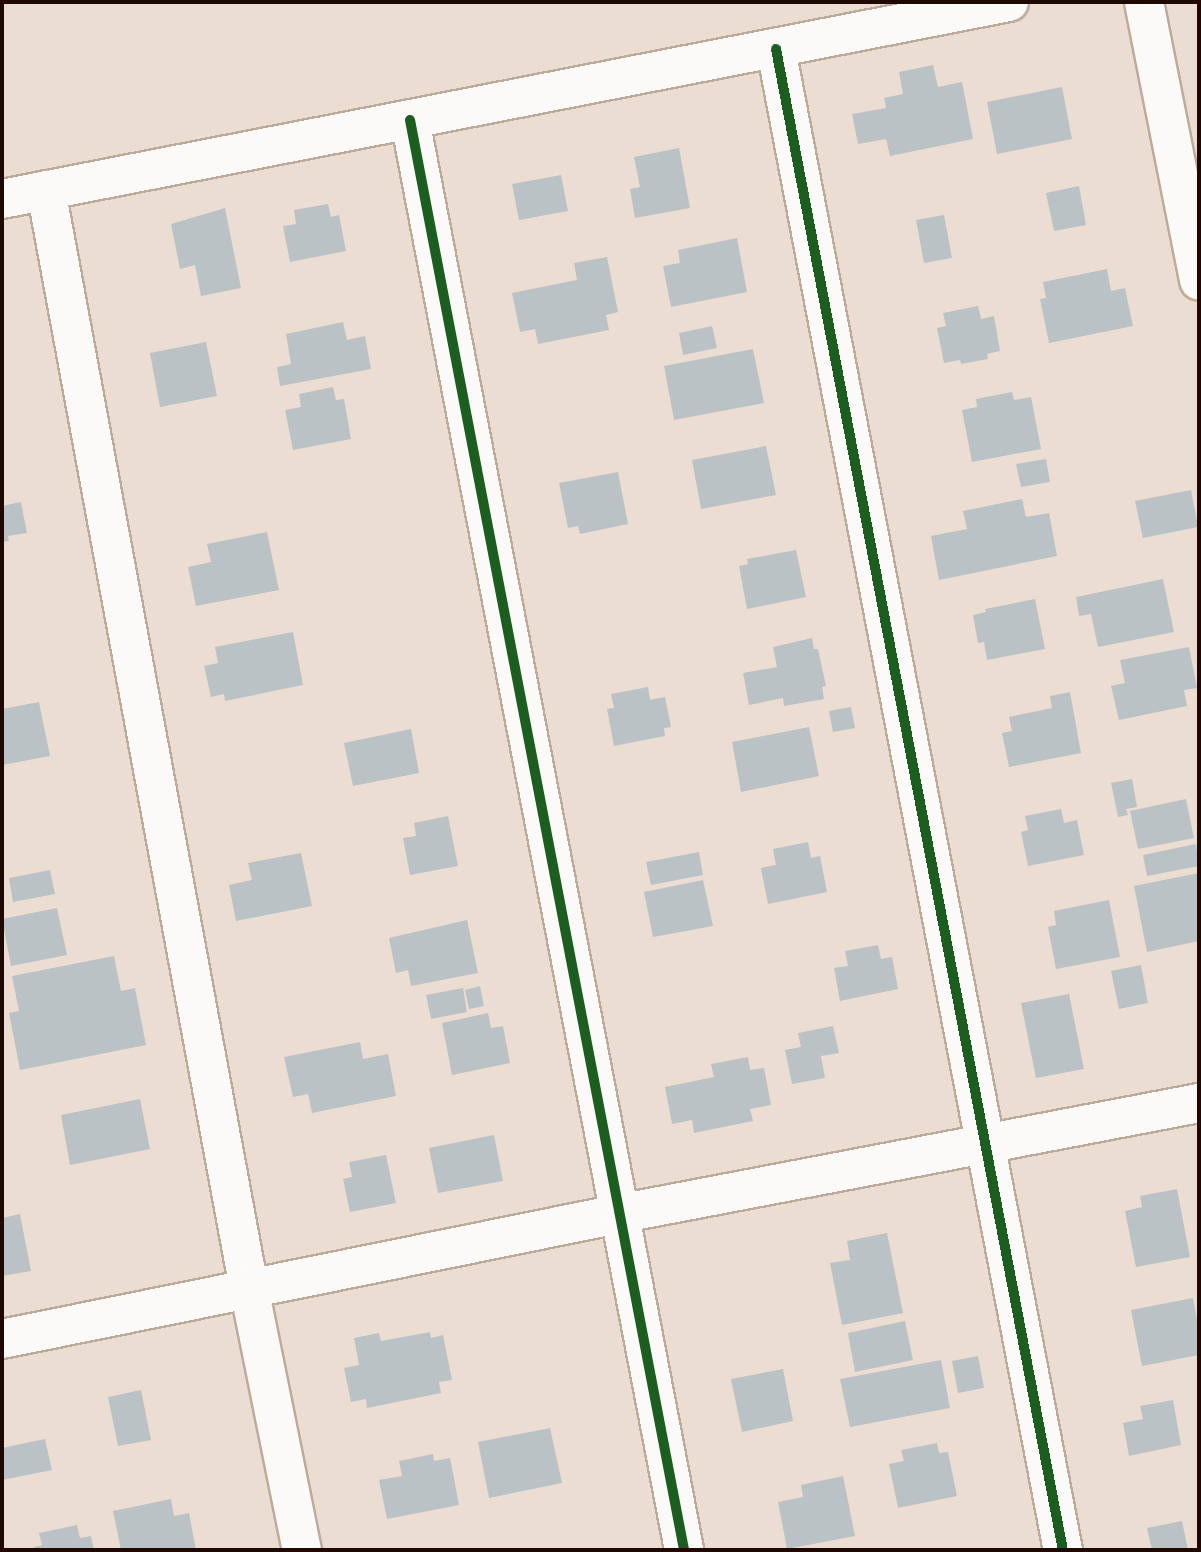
<!DOCTYPE html>
<style>
body{margin:0}
#map{position:relative;width:1201px;height:1552px;overflow:hidden;background:#ecddd2;font-family:Cabin,sans-serif}
div>[style]{position:absolute}
.building>*{inset:0;background:#bac2c5}
.roads{filter:drop-shadow(2px 0 #bcaa9b) drop-shadow(-2px 0 #bcaa9b) drop-shadow(0 2px #bcaa9b) drop-shadow(0 -2px #bcaa9b)}
.minor>*{height:38px;margin:-19px;padding:0 19px;transform-origin:19px;border-radius:19px;background:#fcfaf8}
.cycleway>*{height:10px;margin:-5px;padding:0 5px;transform-origin:5px;border-radius:5px;background:#1b5e20}
span{translate:-50% -50%;white-space:nowrap;text-align:center;line-height:1.15;-webkit-text-stroke:5px #faece2;paint-order:stroke}
.frame{position:absolute;inset:0;border:4px solid #1e0800;pointer-events:none}
</style>
<div id="map">
<div class="building">
<i style="clip-path:polygon(933px 65px,938px 87px,962px 82px,973px 139px,890px 156px,886px 139px,858px 144px,852px 114px,886px 108px,884px 98px,903px 94px,899px 72px)"></i>
<i style="clip-path:polygon(1062px 87px,1072px 139px,997px 154px,987px 102px)"></i>
<i style="clip-path:polygon(679px 148px,690px 208px,635px 218px,630px 189px,640px 187px,634px 157px)"></i>
<i style="clip-path:polygon(561px 175px,568px 211px,519px 220px,512px 184px)"></i>
<i style="clip-path:polygon(1079px 186px,1086px 225px,1054px 231px,1046px 193px)"></i>
<i style="clip-path:polygon(328px 204px,331px 217px,339px 215px,346px 251px,290px 262px,283px 226px,296px 224px,294px 210px)"></i>
<i style="clip-path:polygon(225px 208px,241px 288px,201px 296px,195px 265px,180px 269px,171px 224px)"></i>
<i style="clip-path:polygon(944px 215px,952px 258px,924px 263px,916px 220px)"></i>
<i style="clip-path:polygon(737px 238px,747px 292px,671px 307px,663px 266px,680px 263px,678px 250px)"></i>
<i style="clip-path:polygon(607px 257px,618px 312px,606px 315px,609px 330px,538px 344px,535px 329px,520px 332px,512px 293px,577px 280px,574px 263px)"></i>
<i style="clip-path:polygon(1107px 269px,1111px 291px,1125px 288px,1133px 326px,1049px 343px,1040px 299px,1046px 298px,1043px 282px)"></i>
<i style="clip-path:polygon(978px 306px,981px 319px,994px 316px,1000px 351px,987px 354px,988px 359px,961px 364px,960px 360px,944px 363px,937px 328px,946px 326px,943px 313px)"></i>
<i style="clip-path:polygon(343px 322px,347px 340px,365px 336px,371px 369px,280px 386px,277px 367px,291px 364px,286px 334px)"></i>
<i style="clip-path:polygon(712px 326px,717px 348px,683px 355px,679px 333px)"></i>
<i style="clip-path:polygon(206px 342px,217px 396px,160px 407px,150px 353px)"></i>
<i style="clip-path:polygon(753px 349px,764px 403px,674px 420px,664px 366px)"></i>
<i style="clip-path:polygon(333px 387px,336px 400px,344px 399px,351px 439px,293px 450px,285px 410px,301px 407px,299px 394px)"></i>
<i style="clip-path:polygon(1012px 392px,1014px 400px,1031px 397px,1041px 449px,972px 462px,962px 410px,977px 407px,976px 399px)"></i>
<i style="clip-path:polygon(766px 446px,776px 495px,701px 509px,692px 460px)"></i>
<i style="clip-path:polygon(1046px 459px,1050px 482px,1021px 487px,1016px 464px)"></i>
<i style="clip-path:polygon(618px 472px,628px 524px,580px 534px,578px 526px,568px 528px,559px 483px)"></i>
<i style="clip-path:polygon(1191px 490px,1198px 527px,1143px 538px,1135px 501px)"></i>
<i style="clip-path:polygon(1022px 499px,1026px 517px,1049px 513px,1057px 556px,939px 580px,931px 536px,967px 529px,963px 511px)"></i>
<i style="clip-path:polygon(21px 502px,27px 533px,8px 536px,9px 541px,2px 542px,2px 506px)"></i>
<i style="clip-path:polygon(267px 532px,279px 590px,196px 606px,188px 567px,211px 562px,207px 544px)"></i>
<i style="clip-path:polygon(796px 550px,806px 597px,747px 609px,739px 566px,748px 564px,747px 559px)"></i>
<i style="clip-path:polygon(1163px 579px,1174px 632px,1098px 647px,1091px 614px,1079px 616px,1076px 597px)"></i>
<i style="clip-path:polygon(1035px 599px,1045px 649px,987px 660px,984px 642px,978px 643px,973px 615px,986px 612px,985px 609px)"></i>
<i style="clip-path:polygon(293px 632px,303px 685px,225px 701px,224px 694px,211px 697px,204px 666px,218px 663px,215px 647px)"></i>
<i style="clip-path:polygon(812px 638px,814px 649px,818px 649px,826px 686px,822px 687px,824px 699px,784px 706px,783px 698px,749px 705px,743px 673px,777px 667px,773px 647px)"></i>
<i style="clip-path:polygon(1189px 647px,1197px 688px,1184px 690px,1187px 706px,1119px 720px,1111px 686px,1125px 683px,1120px 660px)"></i>
<i style="clip-path:polygon(648px 687px,650px 700px,665px 697px,671px 727px,664px 728px,665px 736px,614px 746px,607px 709px,614px 708px,611px 694px)"></i>
<i style="clip-path:polygon(1070px 692px,1081px 753px,1009px 767px,1002px 733px,1012px 731px,1009px 717px,1052px 708px,1050px 696px)"></i>
<i style="clip-path:polygon(39px 702px,50px 756px,2px 765px,2px 709px)"></i>
<i style="clip-path:polygon(851px 707px,855px 728px,833px 732px,829px 711px)"></i>
<i style="clip-path:polygon(809px 727px,819px 776px,741px 792px,732px 742px)"></i>
<i style="clip-path:polygon(411px 729px,419px 773px,353px 786px,344px 743px)"></i>
<i style="clip-path:polygon(1132px 779px,1137px 807px,1126px 809px,1128px 815px,1118px 817px,1111px 783px)"></i>
<i style="clip-path:polygon(1186px 799px,1194px 838px,1138px 849px,1130px 811px)"></i>
<i style="clip-path:polygon(1061px 809px,1064px 823px,1077px 820px,1084px 855px,1028px 866px,1021px 832px,1028px 830px,1025px 816px)"></i>
<i style="clip-path:polygon(448px 816px,458px 866px,410px 875px,403px 838px,416px 836px,414px 823px)"></i>
<i style="clip-path:polygon(808px 842px,811px 858px,820px 856px,827px 892px,768px 904px,761px 868px,776px 865px,773px 849px)"></i>
<i style="clip-path:polygon(1196px 844px,1199px 866px,1147px 876px,1143px 855px)"></i>
<i style="clip-path:polygon(699px 852px,703px 875px,651px 885px,646px 862px)"></i>
<i style="clip-path:polygon(301px 853px,312px 906px,236px 921px,229px 885px,252px 880px,248px 863px)"></i>
<i style="clip-path:polygon(50px 870px,55px 894px,13px 902px,9px 878px)"></i>
<i style="clip-path:polygon(1199px 873px,1199px 941px,1147px 952px,1134px 886px)"></i>
<i style="clip-path:polygon(703px 880px,713px 926px,653px 937px,644px 892px)"></i>
<i style="clip-path:polygon(1109px 900px,1120px 957px,1056px 969px,1048px 927px,1056px 925px,1054px 911px)"></i>
<i style="clip-path:polygon(57px 908px,67px 955px,11px 966px,2px 919px)"></i>
<i style="clip-path:polygon(467px 920px,478px 973px,411px 986px,408px 970px,396px 973px,389px 938px)"></i>
<i style="clip-path:polygon(878px 945px,881px 959px,892px 957px,898px 989px,840px 1001px,834px 968px,848px 966px,845px 951px)"></i>
<i style="clip-path:polygon(114px 956px,121px 991px,135px 988px,146px 1045px,20px 1070px,9px 1013px,19px 1011px,12px 976px)"></i>
<i style="clip-path:polygon(1141px 965px,1148px 1003px,1119px 1009px,1111px 971px)"></i>
<i style="clip-path:polygon(480px 986px,484px 1006px,469px 1009px,465px 990px)"></i>
<i style="clip-path:polygon(463px 988px,467px 1012px,431px 1019px,426px 995px)"></i>
<i style="clip-path:polygon(1069px 994px,1084px 1069px,1036px 1078px,1021px 1003px)"></i>
<i style="clip-path:polygon(488px 1013px,491px 1028px,503px 1026px,510px 1063px,452px 1075px,442px 1023px)"></i>
<i style="clip-path:polygon(833px 1026px,839px 1053px,821px 1056px,825px 1078px,792px 1084px,785px 1050px,801px 1047px,798px 1033px)"></i>
<i style="clip-path:polygon(360px 1042px,363px 1059px,388px 1054px,396px 1096px,312px 1113px,308px 1094px,293px 1097px,284px 1057px)"></i>
<i style="clip-path:polygon(748px 1057px,750px 1070px,764px 1068px,771px 1105px,750px 1109px,753px 1121px,694px 1133px,692px 1120px,672px 1124px,665px 1087px,714px 1077px,711px 1064px)"></i>
<i style="clip-path:polygon(140px 1099px,150px 1149px,70px 1165px,61px 1115px)"></i>
<i style="clip-path:polygon(494px 1135px,503px 1181px,438px 1193px,429px 1148px)"></i>
<i style="clip-path:polygon(386px 1155px,396px 1203px,350px 1212px,343px 1179px,352px 1177px,349px 1162px)"></i>
<i style="clip-path:polygon(1177px 1189px,1190px 1257px,1136px 1267px,1125px 1211px,1142px 1207px,1140px 1196px)"></i>
<i style="clip-path:polygon(20px 1214px,31px 1271px,2px 1276px,2px 1218px)"></i>
<i style="clip-path:polygon(887px 1233px,903px 1313px,842px 1325px,830px 1263px,850px 1260px,847px 1241px)"></i>
<i style="clip-path:polygon(1193px 1298px,1199px 1331px,1199px 1355px,1142px 1366px,1131px 1310px)"></i>
<i style="clip-path:polygon(905px 1321px,913px 1360px,855px 1372px,848px 1333px)"></i>
<i style="clip-path:polygon(430px 1332px,431px 1338px,443px 1335px,452px 1380px,439px 1382px,441px 1393px,367px 1408px,366px 1399px,351px 1402px,344px 1368px,359px 1365px,354px 1338px,379px 1333px,381px 1341px)"></i>
<i style="clip-path:polygon(978px 1356px,984px 1388px,958px 1393px,952px 1361px)"></i>
<i style="clip-path:polygon(941px 1360px,950px 1408px,850px 1427px,840px 1379px)"></i>
<i style="clip-path:polygon(783px 1369px,793px 1421px,742px 1432px,731px 1379px)"></i>
<i style="clip-path:polygon(141px 1390px,151px 1440px,118px 1446px,108px 1397px)"></i>
<i style="clip-path:polygon(1173px 1400px,1181px 1445px,1129px 1456px,1123px 1423px,1143px 1419px,1140px 1406px)"></i>
<i style="clip-path:polygon(550px 1428px,562px 1483px,489px 1498px,478px 1442px)"></i>
<i style="clip-path:polygon(45px 1439px,52px 1470px,2px 1480px,2px 1448px)"></i>
<i style="clip-path:polygon(937px 1443px,939px 1453px,948px 1452px,957px 1496px,898px 1508px,889px 1464px,904px 1461px,901px 1450px)"></i>
<i style="clip-path:polygon(433px 1454px,434px 1461px,450px 1458px,459px 1505px,387px 1519px,379px 1480px,402px 1476px,399px 1461px)"></i>
<i style="clip-path:polygon(843px 1476px,855px 1536px,787px 1549px,778px 1502px,803px 1497px,801px 1485px)"></i>
<i style="clip-path:polygon(171px 1499px,174px 1516px,189px 1513px,196px 1550px,121px 1550px,113px 1511px)"></i>
<i style="clip-path:polygon(1182px 1521px,1188px 1550px,1152px 1550px,1147px 1528px)"></i>
<i style="clip-path:polygon(77px 1525px,80px 1538px,91px 1536px,94px 1550px,34px 1550px,34px 1547px,42px 1545px,39px 1533px)"></i>
</div>
<div class="roads">
<div class="minor">
<i style="left:1144px;top:2px;width:284px;rotate:78.8deg"></i>
<i style="left:776px;top:49px;width:1528px;rotate:79.18deg"></i>
<i style="left:410px;top:120px;width:1456px;rotate:79.15deg"></i>
<i style="left:46px;top:190px;width:1117px;rotate:79.53deg"></i>
<i style="left:249px;top:1288px;width:267px;rotate:78.6deg"></i>
<i style="left:2px;top:199px;width:1026px;rotate:-11.07deg"></i>
<i style="left:2px;top:1339px;width:629px;rotate:-11.47deg"></i>
<i style="left:618px;top:1214px;width:592px;rotate:-10.82deg"></i>
</div>
</div>
<div class="cycleway">
<i style="left:776px;top:49px;width:1528px;rotate:79.18deg"></i>
<i style="left:410px;top:120px;width:1456px;rotate:79.15deg"></i>
</div>
<div class="frame"></div>
</div>
